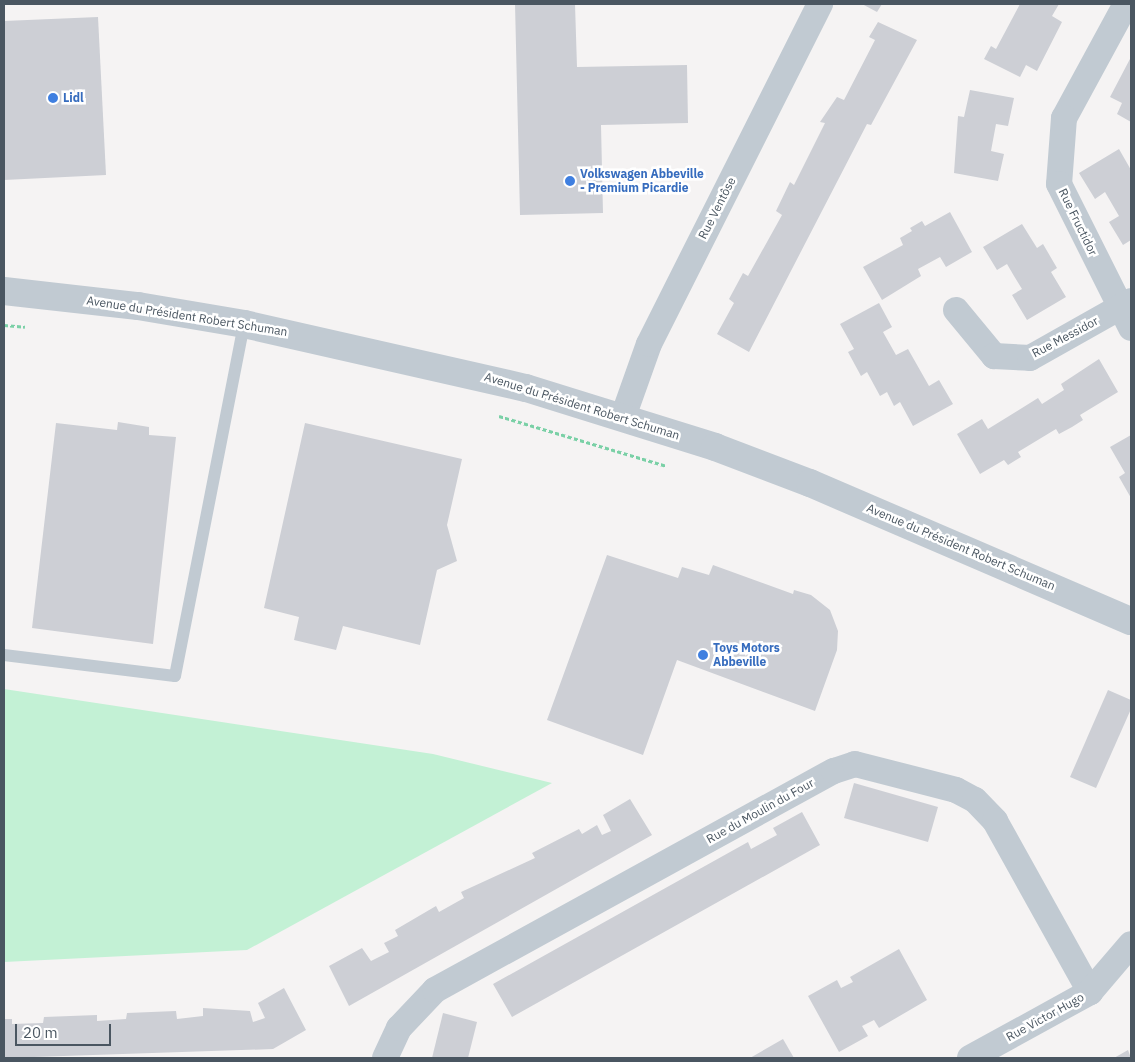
<!DOCTYPE html>
<meta charset="utf-8">
<style>
body{margin:0}
#map{position:relative;width:1135px;height:1062px;overflow:hidden;background:#f5f3f3;font-family:"IBM Plex Sans",sans-serif}
div>[style]{position:absolute}
.green>*{inset:0;background:#c3f1d5}
.building>*{inset:0;background:#cdcfd5}
.path>*{height:3px;margin-top:-1.5px;transform-origin:0;background:repeating-linear-gradient(90deg,#7ad0a6 0 4px,transparent 0 6.5px)}
.service>*{height:12px;margin:-6px;padding:0 6px;transform-origin:6px;border-radius:6px;background:#c1cad2}
.minor>*{height:26px;margin:-13px;padding:0 13px;transform-origin:13px;border-radius:13px;background:#c1cad2}
.tertiary>*{height:28px;margin:-14px;padding:0 14px;transform-origin:14px;border-radius:14px;background:#c1cad2}
.dots>*{width:14px;height:14px;translate:-50% -50%;box-sizing:border-box;border:2px solid #fff;border-radius:50%}
span{translate:-50% -50%;white-space:nowrap;text-align:center;line-height:1.15;-webkit-text-stroke:5px #fff;paint-order:stroke}
.shop-label{font-size:12px;color:#366cbe;font-weight:700}
.left{translate:0 -50%;text-align:left}
.street-label{font-size:12px;color:#4a5661}
.frame{position:absolute;inset:0;border:5px solid #4a5661;pointer-events:none}
.scale{position:absolute;left:15px;top:1024px;width:96px;height:22px;box-sizing:border-box;border:2px solid #4a5661;border-top:0;padding-left:6px;font-size:15px;line-height:18px;white-space:nowrap;color:#4a5661;-webkit-text-stroke:4px #fff;paint-order:stroke}
</style>
<div id="map">
<div class="green">
<i style="clip-path:polygon(4px 689px,433px 754px,552px 783px,247px 950px,4px 962px)"></i>
</div>
<div class="building">
<i style="clip-path:polygon(515px 4px,575px 4px,577px 67px,687px 65px,688px 123px,601px 125px,603px 213px,520px 215px)"></i>
<i style="clip-path:polygon(862px 4px,882px 4px,877px 12px)"></i>
<i style="clip-path:polygon(1020px 4px,1059px 4px,1052px 16px,1062px 22px,1037px 71px,1026px 65px,1020px 77px,984px 59px,991px 46px,996px 49px)"></i>
<i style="clip-path:polygon(98px 17px,106px 175px,4px 180px,4px 21px)"></i>
<i style="clip-path:polygon(878px 22px,917px 40px,871px 125px,867px 124px,749px 352px,717px 334px,734px 303px,729px 299px,743px 273px,748px 276px,782px 215px,776px 211px,790px 182px,794px 185px,825px 123px,820px 122px,837px 97px,844px 100px,875px 40px,869px 37px)"></i>
<i style="clip-path:polygon(1131px 57px,1131px 122px,1117px 114px,1122px 103px,1110px 97px)"></i>
<i style="clip-path:polygon(970px 90px,1014px 98px,1008px 126px,996px 124px,991px 151px,1004px 154px,998px 181px,954px 173px,958px 116px,964px 117px)"></i>
<i style="clip-path:polygon(1119px 149px,1131px 170px,1131px 240px,1123px 245px,1109px 222px,1119px 216px,1105px 192px,1095px 199px,1079px 173px)"></i>
<i style="clip-path:polygon(950px 212px,972px 252px,946px 267px,940px 257px,918px 269px,921px 276px,882px 300px,863px 267px,903px 245px,900px 238px,912px 231px,910px 228px,922px 221px,925px 226px)"></i>
<i style="clip-path:polygon(1022px 224px,1037px 248px,1043px 244px,1057px 268px,1051px 272px,1066px 297px,1027px 320px,1012px 295px,1022px 289px,1014px 276px,1007px 264px,997px 270px,983px 247px)"></i>
<i style="clip-path:polygon(879px 303px,892px 327px,883px 332px,896px 355px,908px 349px,929px 386px,939px 380px,953px 404px,913px 426px,900px 402px,894px 406px,887px 392px,880px 396px,867px 372px,861px 376px,848px 352px,854px 349px,840px 324px)"></i>
<i style="clip-path:polygon(1099px 359px,1118px 392px,1080px 415px,1083px 420px,1072px 427px,1059px 434px,1056px 429px,1018px 452px,1021px 457px,1008px 465px,1004px 460px,980px 474px,957px 434px,982px 419px,988px 429px,1038px 398px,1042px 404px,1064px 390px,1061px 384px)"></i>
<i style="clip-path:polygon(118px 422px,149px 427px,149px 435px,176px 437px,153px 644px,32px 628px,56px 423px,117px 430px)"></i>
<i style="clip-path:polygon(305px 423px,462px 459px,447px 525px,457px 561px,437px 570px,420px 645px,343px 626px,336px 650px,294px 640px,299px 617px,264px 608px)"></i>
<i style="clip-path:polygon(1131px 435px,1131px 498px,1119px 477px,1125px 473px,1110px 447px)"></i>
<i style="clip-path:polygon(607px 555px,678px 578px,682px 567px,709px 575px,713px 565px,793px 594px,794px 590px,811px 595px,830px 610px,838px 631px,837px 650px,815px 711px,677px 660px,643px 755px,547px 720px)"></i>
<i style="clip-path:polygon(1108px 690px,1131px 700px,1131px 709px,1096px 788px,1070px 777px)"></i>
<i style="clip-path:polygon(854px 783px,938px 807px,928px 842px,844px 818px)"></i>
<i style="clip-path:polygon(630px 799px,652px 835px,349px 1006px,329px 966px,362px 948px,371px 961px,389px 952px,384px 943px,398px 936px,395px 930px,436px 906px,439px 912px,464px 898px,461px 892px,535px 858px,532px 853px,579px 829px,582px 834px,597px 825px,602px 835px,611px 831px,603px 815px)"></i>
<i style="clip-path:polygon(802px 812px,820px 845px,512px 1017px,493px 984px,748px 842px,751px 849px,777px 835px,773px 828px)"></i>
<i style="clip-path:polygon(899px 949px,927px 1000px,879px 1028px,874px 1020px,862px 1026px,868px 1036px,839px 1052px,808px 996px,837px 980px,841px 988px,853px 982px,850px 977px)"></i>
<i style="clip-path:polygon(284px 988px,306px 1030px,273px 1049px,4px 1058px,4px 1019px,12px 1019px,12px 1024px,43px 1023px,44px 1017px,97px 1015px,97px 1021px,126px 1019px,127px 1013px,176px 1011px,177px 1019px,203px 1016px,203px 1008px,250px 1011px,253px 1022px,265px 1018px,258px 1003px)"></i>
<i style="clip-path:polygon(443px 1013px,477px 1022px,468px 1058px,432px 1058px)"></i>
<i style="clip-path:polygon(783px 1039px,794px 1058px,750px 1058px)"></i>
<i style="clip-path:polygon(1128px 1050px,1131px 1058px,1114px 1058px)"></i>
</div>
<div class="path">
<i style="left:4px;top:325px;width:21px;rotate:5deg"></i>
<i style="left:499px;top:416px;width:175px;rotate:16.6deg"></i>
</div>
<div class="service">
<i style="left:4px;top:655px;width:172px;rotate:7deg"></i>
<i style="left:175px;top:676px;width:359px;rotate:-78.9deg"></i>
</div>
<div class="minor">
<i style="left:1126px;top:4px;width:130px;rotate:118.5deg"></i>
<i style="left:1064px;top:118px;width:66px;rotate:94.3deg"></i>
<i style="left:1059px;top:184px;width:161px;rotate:63.4deg"></i>
<i style="left:956px;top:310px;width:60px;rotate:50.4deg"></i>
<i style="left:994px;top:356px;width:36px;rotate:3deg"></i>
<i style="left:1030px;top:358px;width:116px;rotate:-29.4deg"></i>
<i style="left:623px;top:417px;width:77px;rotate:-70.4deg"></i>
<i style="left:649px;top:344px;width:381px;rotate:-63.3deg"></i>
<i style="left:385px;top:1058px;width:33px;rotate:-65deg"></i>
<i style="left:399px;top:1028px;width:52px;rotate:-46.5deg"></i>
<i style="left:435px;top:990px;width:455px;rotate:-28.8deg"></i>
<i style="left:834px;top:771px;width:22px;rotate:-18deg"></i>
<i style="left:855px;top:764px;width:104px;rotate:14.4deg"></i>
<i style="left:956px;top:790px;width:21px;rotate:28deg"></i>
<i style="left:975px;top:800px;width:29px;rotate:46deg"></i>
<i style="left:995px;top:821px;width:196px;rotate:60.9deg"></i>
<i style="left:970px;top:1058px;width:137px;rotate:-28.8deg"></i>
<i style="left:1090px;top:992px;width:63px;rotate:-49.5deg"></i>
</div>
<div class="tertiary">
<i style="left:4px;top:291px;width:135px;rotate:6.4deg"></i>
<i style="left:138px;top:306px;width:108px;rotate:9.6deg"></i>
<i style="left:244px;top:324px;width:289px;rotate:12.8deg"></i>
<i style="left:526px;top:388px;width:198px;rotate:17.3deg"></i>
<i style="left:715px;top:447px;width:102px;rotate:20.8deg"></i>
<i style="left:810px;top:483px;width:349px;rotate:23.3deg"></i>
</div>
<div class="dots">
<i style="left:53px;top:98px;background:#3f7fe0"></i>
<i style="left:570px;top:181px;background:#3f7fe0"></i>
<i style="left:703px;top:655px;background:#3f7fe0"></i>
</div>
<div class="shop-label">
<span class="left" style="left:63px;top:98px">Lidl</span>
<span class="left" style="left:580px;top:181px">Volkswagen Abbeville<br>- Premium Picardie</span>
<span class="left" style="left:713px;top:655px">Toys Motors<br>Abbeville</span>
</div>
<div class="street-label">
<span style="left:717px;top:208px;rotate:-63deg">Rue Ventôse</span>
<span style="left:1078px;top:222px;rotate:64deg">Rue Fructidor</span>
<span style="left:187px;top:316px;rotate:9deg">Avenue du Président Robert Schuman</span>
<span style="left:1065px;top:337px;rotate:-28deg">Rue Messidor</span>
<span style="left:582px;top:406px;rotate:17deg">Avenue du Président Robert Schuman</span>
<span style="left:961px;top:547px;rotate:23deg">Avenue du Président Robert Schuman</span>
<span style="left:760px;top:811px;rotate:-29deg">Rue du Moulin du Four</span>
<span style="left:1045px;top:1017px;rotate:-29deg">Rue Victor Hugo</span>
</div>
<div class="frame"></div>
<div class="scale">20 m</div>
</div>
